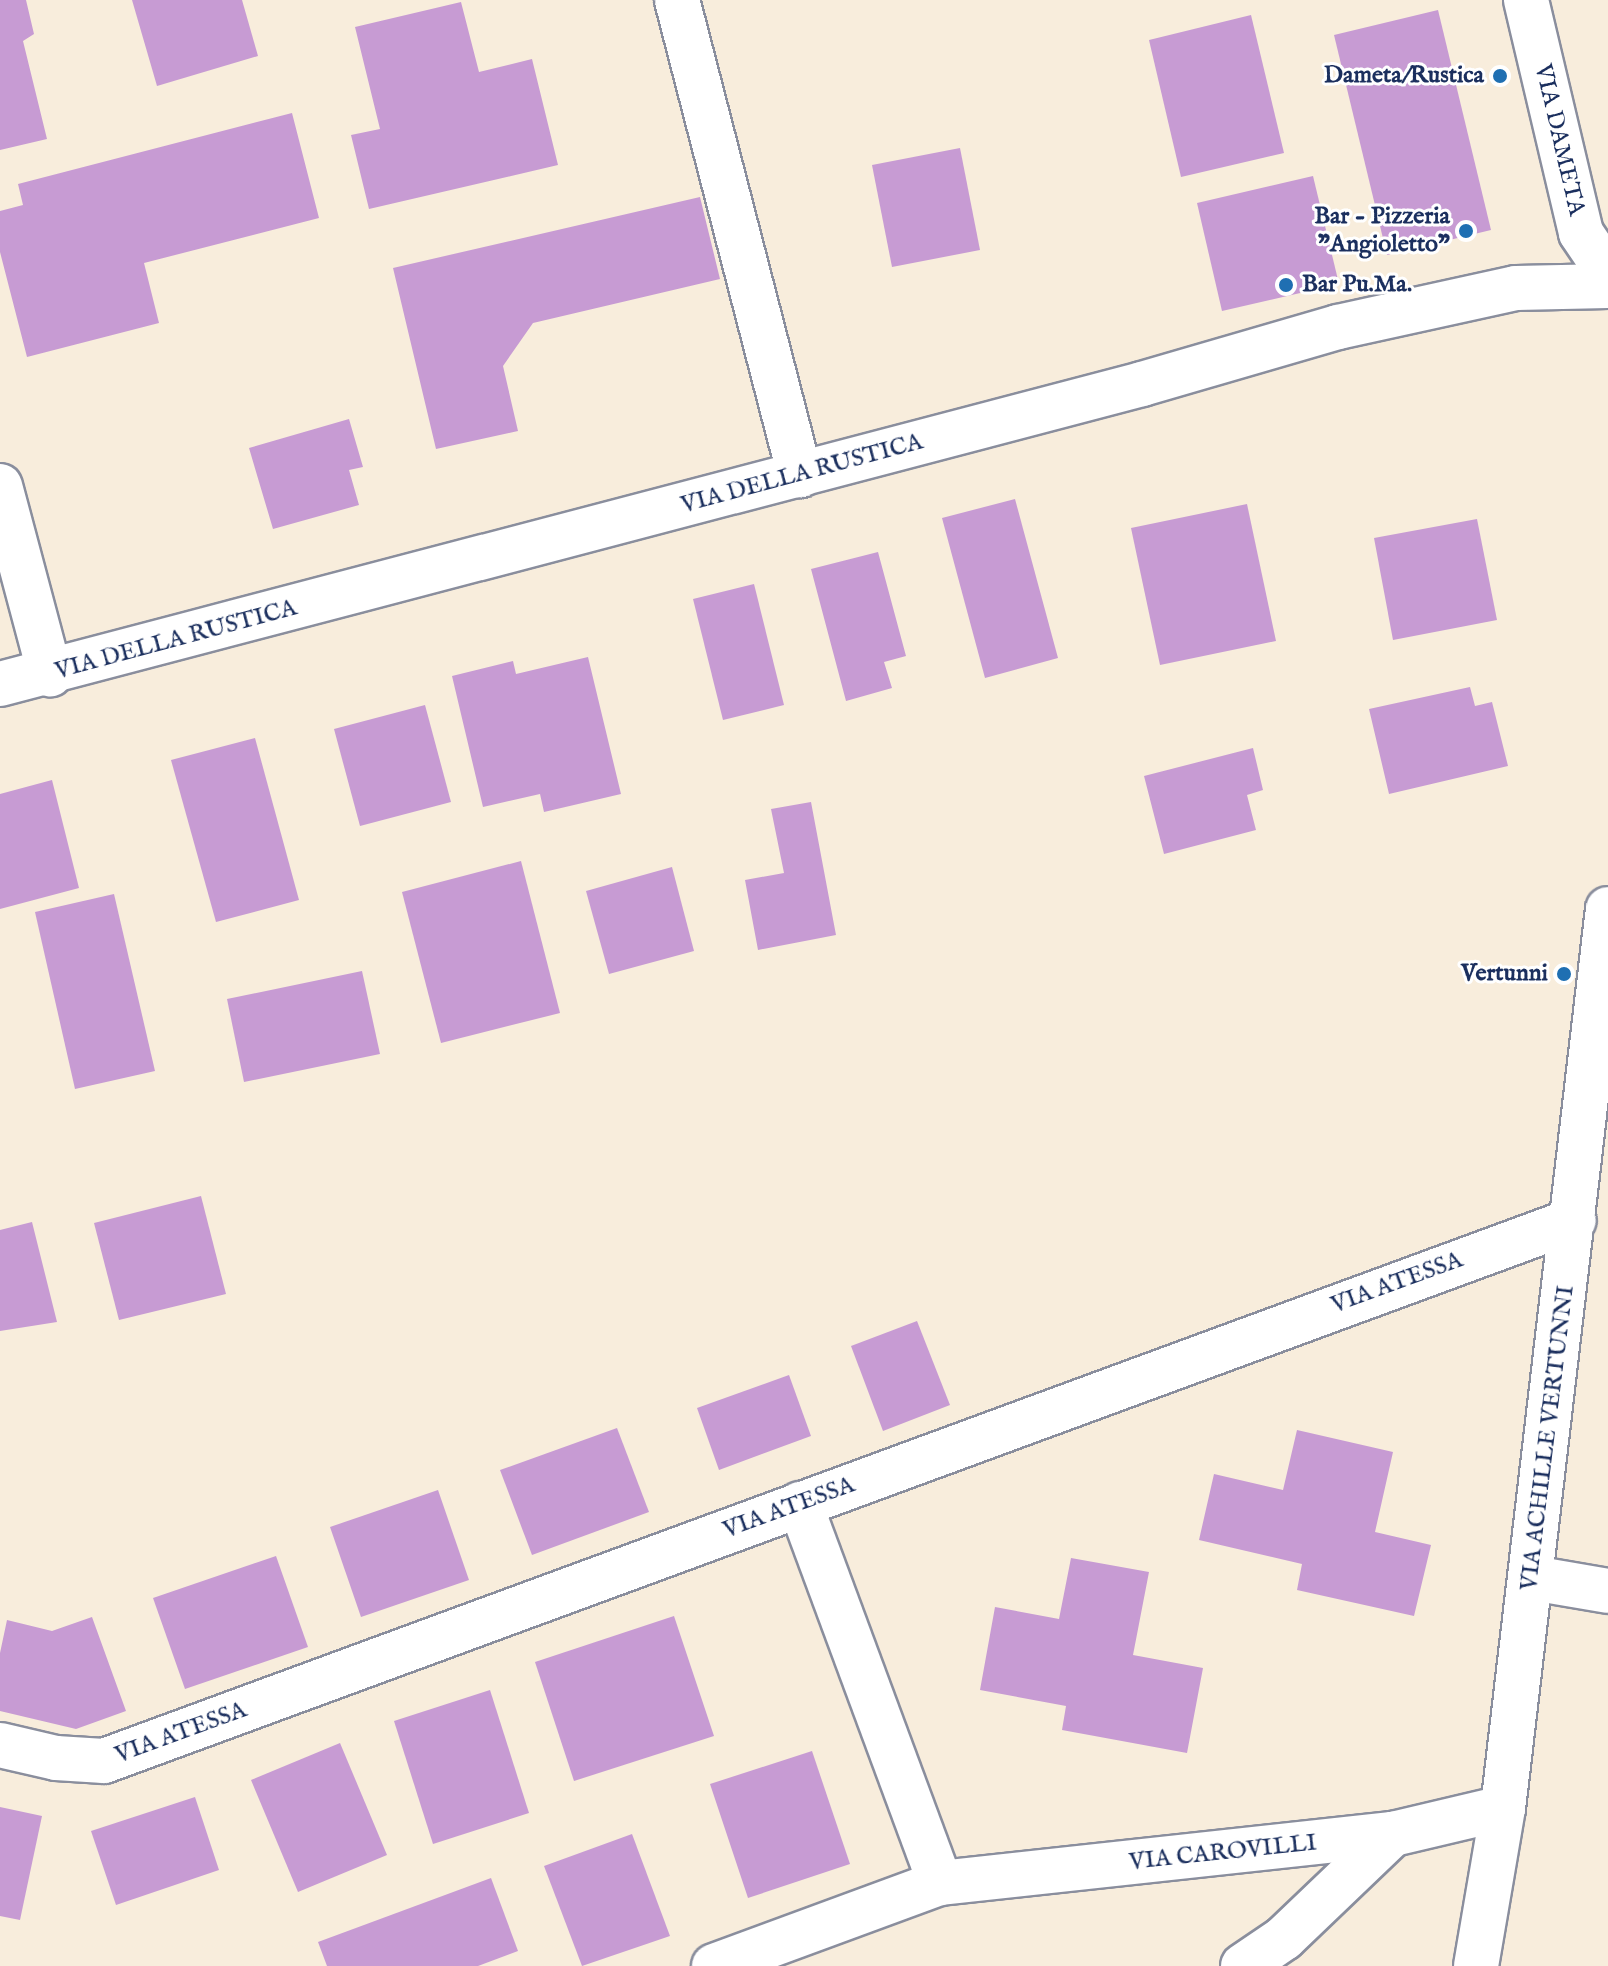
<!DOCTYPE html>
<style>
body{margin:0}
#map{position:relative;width:1608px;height:1966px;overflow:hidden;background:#f8eddc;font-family:"IM FELL English",serif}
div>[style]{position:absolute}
.building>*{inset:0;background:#c79bd3}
.roads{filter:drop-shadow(2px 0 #8a8e9d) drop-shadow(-2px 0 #8a8e9d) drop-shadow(0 2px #8a8e9d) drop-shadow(0 -2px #8a8e9d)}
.minor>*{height:44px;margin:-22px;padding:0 22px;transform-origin:22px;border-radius:22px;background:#fff}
.dots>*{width:22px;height:22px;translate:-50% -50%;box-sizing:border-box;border:4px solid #fff;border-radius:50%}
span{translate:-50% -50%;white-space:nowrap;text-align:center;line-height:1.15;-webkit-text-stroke:6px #fff;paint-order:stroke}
.poi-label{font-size:24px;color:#1b2f5e;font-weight:700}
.right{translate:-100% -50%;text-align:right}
.left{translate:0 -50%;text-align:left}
.street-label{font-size:24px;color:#1b2f5e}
</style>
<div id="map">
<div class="building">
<i style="clip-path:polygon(0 0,26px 0,34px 34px,23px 41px,47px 139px,0 150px)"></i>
<i style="clip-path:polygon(132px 0,242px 0,258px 56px,157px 86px)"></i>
<i style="clip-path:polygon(461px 2px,479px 72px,532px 59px,558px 165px,369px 209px,351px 135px,380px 129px,355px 27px)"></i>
<i style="clip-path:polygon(1438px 10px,1491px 230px,1387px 255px,1334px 35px)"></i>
<i style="clip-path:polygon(1251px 15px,1284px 153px,1181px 177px,1149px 40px)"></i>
<i style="clip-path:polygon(292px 113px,319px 218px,144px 263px,159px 323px,27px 357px,0 252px,0 211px,23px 205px,18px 184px)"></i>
<i style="clip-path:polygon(960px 148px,980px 250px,892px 267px,872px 165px)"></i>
<i style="clip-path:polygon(1313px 176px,1339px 284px,1222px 311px,1197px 203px)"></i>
<i style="clip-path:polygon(700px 197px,720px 279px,533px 323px,503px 366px,518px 431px,436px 449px,393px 268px)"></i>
<i style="clip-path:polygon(349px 419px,363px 467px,349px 470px,359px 505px,273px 529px,249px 448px)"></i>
<i style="clip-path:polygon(1015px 499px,1058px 658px,985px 678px,942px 518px)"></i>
<i style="clip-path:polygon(1247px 504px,1276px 641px,1160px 665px,1131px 528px)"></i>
<i style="clip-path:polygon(1477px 519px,1497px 620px,1393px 640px,1374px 538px)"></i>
<i style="clip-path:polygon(878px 552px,906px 656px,884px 662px,892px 688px,846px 701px,811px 569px)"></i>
<i style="clip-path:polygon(754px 584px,784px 705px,723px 720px,693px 599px)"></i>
<i style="clip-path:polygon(588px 657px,621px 794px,544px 812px,540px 794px,483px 807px,452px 676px,513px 661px,516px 674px)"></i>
<i style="clip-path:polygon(1470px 687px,1475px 706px,1492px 702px,1508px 766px,1389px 794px,1369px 709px)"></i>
<i style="clip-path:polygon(425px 705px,451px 802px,360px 826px,334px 729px)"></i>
<i style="clip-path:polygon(255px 738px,299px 900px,216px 922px,171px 760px)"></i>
<i style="clip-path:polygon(1253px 748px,1263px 790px,1247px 795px,1256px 830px,1164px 854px,1144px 776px)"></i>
<i style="clip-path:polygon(52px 780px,79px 888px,0 909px,0 794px)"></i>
<i style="clip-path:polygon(811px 802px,836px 935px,758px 950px,745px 880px,784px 873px,771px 809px)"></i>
<i style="clip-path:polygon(521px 861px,560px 1013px,441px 1043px,402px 892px)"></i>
<i style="clip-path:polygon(672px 867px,694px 951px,609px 974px,586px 891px)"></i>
<i style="clip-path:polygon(114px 894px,155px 1071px,75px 1089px,35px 912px)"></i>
<i style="clip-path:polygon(362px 971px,380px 1054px,244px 1082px,227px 999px)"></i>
<i style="clip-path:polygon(201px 1196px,226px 1294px,119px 1320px,94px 1223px)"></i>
<i style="clip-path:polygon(32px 1222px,57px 1322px,0 1331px,0 1230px)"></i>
<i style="clip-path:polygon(917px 1321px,950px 1405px,883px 1431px,851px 1346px)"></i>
<i style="clip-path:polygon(789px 1375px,811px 1436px,719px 1470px,697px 1408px)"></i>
<i style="clip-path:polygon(617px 1428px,649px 1512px,532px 1555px,500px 1470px)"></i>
<i style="clip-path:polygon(1297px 1430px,1393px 1452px,1375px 1532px,1431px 1545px,1414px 1616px,1297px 1590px,1302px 1564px,1199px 1540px,1214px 1474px,1283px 1490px)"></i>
<i style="clip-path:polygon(438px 1490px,469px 1580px,361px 1617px,330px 1527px)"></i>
<i style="clip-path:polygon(276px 1556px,308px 1647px,185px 1689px,153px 1598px)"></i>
<i style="clip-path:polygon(1071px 1558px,1149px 1572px,1133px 1655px,1203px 1668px,1187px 1753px,1062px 1730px,1066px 1706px,980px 1690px,995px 1607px,1059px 1619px)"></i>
<i style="clip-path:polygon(674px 1616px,714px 1736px,574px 1781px,535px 1662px)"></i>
<i style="clip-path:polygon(92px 1617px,126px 1711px,76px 1729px,0 1711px,0 1653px,7px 1620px,52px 1631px)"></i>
<i style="clip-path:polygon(490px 1690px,529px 1813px,433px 1844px,394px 1721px)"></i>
<i style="clip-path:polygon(340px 1743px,387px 1855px,298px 1892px,251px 1780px)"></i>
<i style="clip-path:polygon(812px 1751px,850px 1864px,748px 1898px,710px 1784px)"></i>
<i style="clip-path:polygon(195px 1797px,219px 1870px,116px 1905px,91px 1831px)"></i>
<i style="clip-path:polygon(0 1807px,42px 1816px,20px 1920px,0 1916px)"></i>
<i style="clip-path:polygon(632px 1834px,670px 1936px,582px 1966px,544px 1866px)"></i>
<i style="clip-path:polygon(491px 1878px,518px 1951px,478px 1966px,327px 1966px,318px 1942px)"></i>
</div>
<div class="roads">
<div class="minor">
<i style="left:677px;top:0;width:491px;rotate:75.5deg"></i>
<i style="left:1526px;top:0;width:239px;rotate:76.7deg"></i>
<i style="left:1581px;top:233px;width:48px;rotate:56deg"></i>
<i style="left:0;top:486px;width:195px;rotate:75.1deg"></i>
<i style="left:0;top:684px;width:1181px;rotate:-14.72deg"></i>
<i style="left:1142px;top:384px;width:204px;rotate:-16.2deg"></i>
<i style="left:1338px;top:327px;width:182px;rotate:-12.4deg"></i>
<i style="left:1516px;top:288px;width:92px;rotate:-1.2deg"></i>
<i style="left:800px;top:1504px;width:404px;rotate:69.7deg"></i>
<i style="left:1532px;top:1578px;width:77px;rotate:9.7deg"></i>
<i style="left:0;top:1745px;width:57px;rotate:13.1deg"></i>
<i style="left:56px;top:1758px;width:48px;rotate:3.6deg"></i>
<i style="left:104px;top:1761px;width:1566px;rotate:-20.2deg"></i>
<i style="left:714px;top:1966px;width:241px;rotate:-20.2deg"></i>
<i style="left:940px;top:1883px;width:456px;rotate:-6.2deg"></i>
<i style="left:1393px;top:1834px;width:113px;rotate:-13.3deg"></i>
<i style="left:1243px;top:1966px;width:50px;rotate:-34.3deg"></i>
<i style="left:1284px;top:1938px;width:151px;rotate:-43.7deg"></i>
<i style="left:1476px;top:1966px;width:160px;rotate:-80.3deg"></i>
<i style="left:1503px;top:1808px;width:905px;rotate:-83.34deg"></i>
</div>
</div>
<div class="dots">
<i style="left:1500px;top:76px;background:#1f6fb2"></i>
<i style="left:1466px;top:231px;background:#1f6fb2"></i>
<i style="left:1286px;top:285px;background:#1f6fb2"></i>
<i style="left:1564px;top:974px;background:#1f6fb2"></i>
</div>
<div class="poi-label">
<span class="right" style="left:1484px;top:76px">Dameta/Rustica</span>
<span class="right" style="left:1450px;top:231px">Bar - Pizzeria<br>"Angioletto"</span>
<span class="left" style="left:1302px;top:285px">Bar Pu.Ma.</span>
<span class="right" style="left:1548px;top:974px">Vertunni</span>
</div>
<div class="street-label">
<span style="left:1559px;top:140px;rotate:77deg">VIA DAMETA</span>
<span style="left:802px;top:474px;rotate:-15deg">VIA DELLA RUSTICA</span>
<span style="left:176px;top:640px;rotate:-15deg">VIA DELLA RUSTICA</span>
<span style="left:1397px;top:1283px;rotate:-20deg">VIA ATESSA</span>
<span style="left:1548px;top:1438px;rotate:-83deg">VIA ACHILLE VERTUNNI</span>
<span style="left:789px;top:1508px;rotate:-20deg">VIA ATESSA</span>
<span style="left:181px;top:1733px;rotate:-20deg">VIA ATESSA</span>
<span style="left:1223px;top:1853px;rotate:-6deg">VIA CAROVILLI</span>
</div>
</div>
